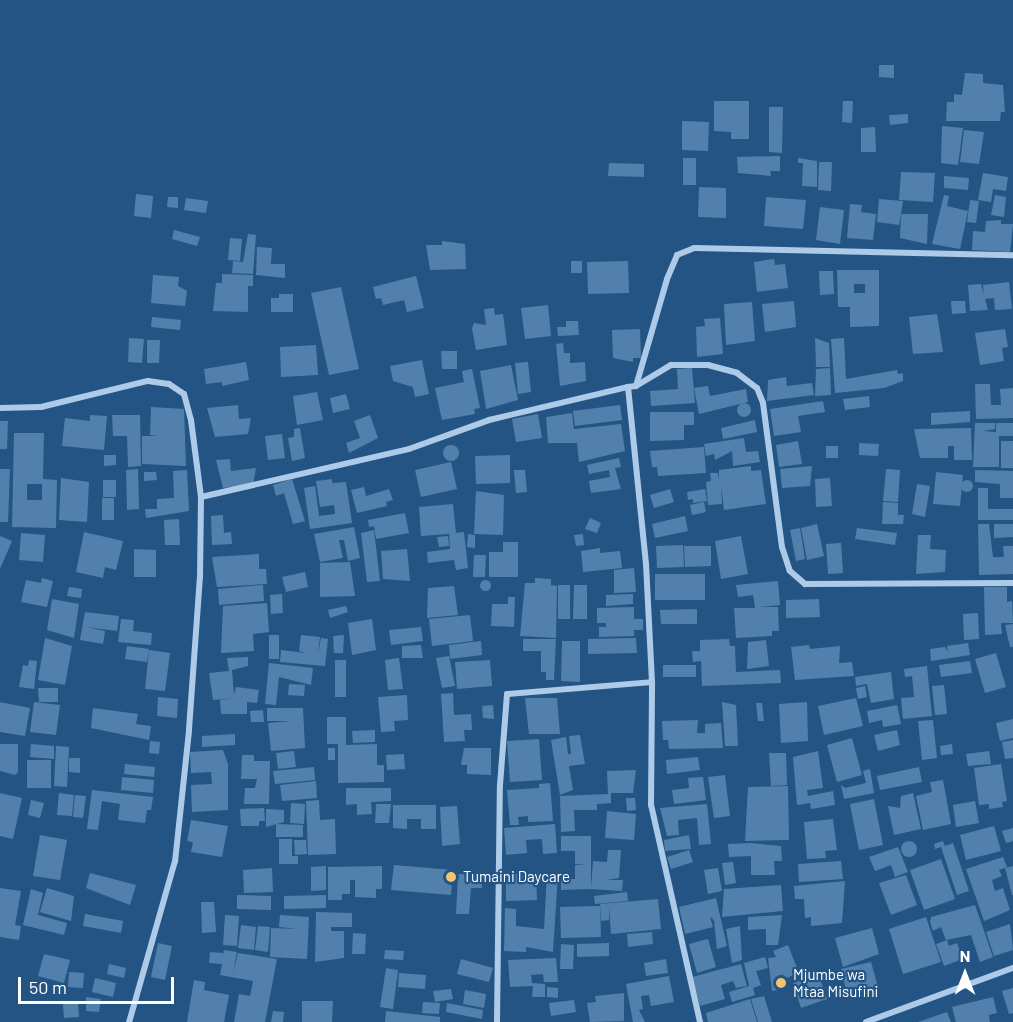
<!DOCTYPE html>
<style>
body{margin:0}
#map{position:relative;width:1013px;height:1022px;overflow:hidden;background:#245483;font-family:Barlow,sans-serif}
div>[style]{position:absolute}
.building>*{inset:0;background:#5180ad}
.round{border-radius:50%}
.street>*{height:6px;margin:-3px;padding:0 3px;transform-origin:3px;border-radius:3px;background:#adcbe8}
.dots>*{width:16px;height:16px;translate:-50% -50%;box-sizing:border-box;border:3px solid #245483;border-radius:50%}
span{translate:-50% -50%;white-space:nowrap;text-align:center;line-height:1.15;-webkit-text-stroke:4.5px #245483;paint-order:stroke}
.poi-label{font-size:15px;color:#fff}
.left{translate:0 -50%;text-align:left}
.north{position:absolute;left:935px;top:944px;width:60px;height:60px;-webkit-text-stroke:4px #245483;paint-order:stroke;rotate:0deg;font-size:16px;font-weight:700;line-height:24px;text-align:center;color:#fff}
.north::after{content:'';display:block;margin:auto;width:21px;height:27px;background:#fff;clip-path:polygon(50% 0,100% 100%,50% 72%,0 100%)}
.scale{position:absolute;left:18px;top:977px;width:156px;height:27px;box-sizing:border-box;border:3px solid #fff;border-top:0;padding-left:8px;font-size:18px;line-height:21px;white-space:nowrap;color:#fff;-webkit-text-stroke:4px #245483;paint-order:stroke}
</style>
<div id="map">
<div class="building">
<i style="clip-path:polygon(879px 65px,894px 65px,894px 78px,879px 77px)"></i>
<i style="clip-path:polygon(965px 73px,983px 74px,983px 83px,1003px 85px,1005px 112px,1001px 112px,1000px 121px,946px 121px,947px 102px,954px 102px,954px 94px,962px 95px)"></i>
<i style="clip-path:polygon(714px 101px,749px 101px,749px 139px,731px 139px,731px 132px,714px 131px)"></i>
<i style="clip-path:polygon(843px 101px,853px 101px,852px 123px,842px 122px)"></i>
<i style="clip-path:polygon(769px 107px,783px 107px,782px 153px,769px 152px)"></i>
<i style="clip-path:polygon(908px 114px,908px 123px,890px 125px,889px 115px)"></i>
<i style="clip-path:polygon(682px 121px,709px 122px,708px 151px,682px 150px)"></i>
<i style="clip-path:polygon(942px 126px,963px 128px,958px 165px,941px 163px)"></i>
<i style="clip-path:polygon(875px 127px,876px 152px,861px 152px,861px 128px)"></i>
<i style="clip-path:polygon(964px 130px,984px 132px,979px 164px,960px 162px)"></i>
<i style="clip-path:polygon(780px 156px,780px 171px,770px 171px,771px 176px,738px 173px,737px 157px)"></i>
<i style="clip-path:polygon(683px 158px,696px 158px,696px 185px,683px 185px)"></i>
<i style="clip-path:polygon(798px 158px,817px 161px,817px 187px,802px 186px,803px 163px,798px 163px)"></i>
<i style="clip-path:polygon(819px 162px,832px 162px,831px 191px,818px 190px)"></i>
<i style="clip-path:polygon(609px 163px,644px 164px,644px 177px,608px 176px)"></i>
<i style="clip-path:polygon(901px 172px,935px 173px,933px 202px,899px 200px)"></i>
<i style="clip-path:polygon(983px 173px,1008px 177px,1006px 191px,993px 189px,991px 202px,978px 200px)"></i>
<i style="clip-path:polygon(944px 176px,969px 178px,968px 190px,944px 188px)"></i>
<i style="clip-path:polygon(699px 187px,726px 188px,726px 218px,698px 217px)"></i>
<i style="clip-path:polygon(136px 194px,153px 196px,151px 218px,134px 216px)"></i>
<i style="clip-path:polygon(944px 195px,949px 196px,947px 206px,968px 211px,960px 249px,932px 244px)"></i>
<i style="clip-path:polygon(995px 195px,1006px 197px,1004px 217px,991px 215px)"></i>
<i style="clip-path:polygon(168px 197px,178px 197px,178px 208px,167px 207px)"></i>
<i style="clip-path:polygon(766px 197px,806px 200px,803px 229px,764px 226px)"></i>
<i style="clip-path:polygon(186px 198px,208px 201px,206px 213px,184px 210px)"></i>
<i style="clip-path:polygon(879px 199px,903px 201px,899px 225px,877px 222px)"></i>
<i style="clip-path:polygon(970px 200px,979px 201px,976px 223px,967px 222px)"></i>
<i style="clip-path:polygon(850px 204px,862px 205px,861px 212px,876px 214px,873px 240px,847px 238px)"></i>
<i style="clip-path:polygon(820px 207px,844px 210px,840px 244px,816px 240px)"></i>
<i style="clip-path:polygon(901px 214px,928px 214px,927px 244px,900px 238px)"></i>
<i style="clip-path:polygon(1001px 220px,1001px 224px,1013px 224px,1010px 252px,972px 250px,973px 231px,985px 232px,986px 221px)"></i>
<i style="clip-path:polygon(174px 230px,200px 237px,197px 246px,172px 239px)"></i>
<i style="clip-path:polygon(248px 234px,256px 235px,253px 274px,232px 273px,233px 261px,243px 262px)"></i>
<i style="clip-path:polygon(230px 238px,242px 239px,240px 261px,228px 260px)"></i>
<i style="clip-path:polygon(442px 241px,465px 244px,466px 269px,430px 270px,426px 245px,442px 245px)"></i>
<i style="clip-path:polygon(257px 247px,272px 248px,271px 264px,285px 264px,285px 278px,256px 275px)"></i>
<i style="clip-path:polygon(774px 259px,775px 265px,785px 264px,788px 288px,757px 292px,754px 262px)"></i>
<i style="clip-path:polygon(571px 261px,582px 261px,582px 273px,571px 273px)"></i>
<i style="clip-path:polygon(628px 261px,629px 293px,588px 294px,587px 262px)"></i>
<i style="clip-path:polygon(evenodd,837px 270px,879px 270px,879px 326px,850px 327px,850px 307px,838px 307px,837px 270px,854px 284px,865px 284px,865px 293px,854px 293px,854px 284px)"></i>
<i style="clip-path:polygon(819px 271px,833px 271px,834px 294px,820px 295px)"></i>
<i style="clip-path:polygon(222px 274px,253px 275px,253px 286px,248px 286px,248px 312px,213px 311px,216px 283px,222px 283px)"></i>
<i style="clip-path:polygon(153px 275px,179px 277px,178px 286px,187px 291px,185px 306px,151px 303px)"></i>
<i style="clip-path:polygon(416px 276px,424px 308px,407px 312px,404px 300px,383px 305px,381px 298px,376px 299px,373px 287px)"></i>
<i style="clip-path:polygon(1009px 282px,1012px 309px,995px 310px,994px 298px,984px 299px,983px 285px)"></i>
<i style="clip-path:polygon(981px 284px,988px 310px,970px 311px,968px 285px)"></i>
<i style="clip-path:polygon(341px 287px,359px 369px,329px 375px,311px 293px)"></i>
<i style="clip-path:polygon(279px 294px,293px 294px,293px 312px,271px 312px,271px 298px,279px 298px)"></i>
<i style="clip-path:polygon(794px 301px,796px 327px,765px 332px,762px 304px)"></i>
<i style="clip-path:polygon(951px 301px,965px 301px,966px 313px,952px 314px)"></i>
<i style="clip-path:polygon(752px 302px,755px 341px,726px 345px,724px 304px)"></i>
<i style="clip-path:polygon(548px 305px,551px 336px,525px 339px,521px 308px)"></i>
<i style="clip-path:polygon(494px 308px,495px 315px,503px 314px,507px 345px,476px 350px,472px 328px,474px 323px,486px 325px,484px 309px)"></i>
<i style="clip-path:polygon(937px 314px,943px 352px,913px 354px,909px 317px)"></i>
<i style="clip-path:polygon(152px 317px,181px 320px,180px 330px,151px 327px)"></i>
<i style="clip-path:polygon(720px 318px,723px 354px,697px 357px,696px 327px,705px 326px,704px 319px)"></i>
<i style="clip-path:polygon(566px 321px,578px 321px,579px 335px,558px 336px,557px 327px,566px 327px)"></i>
<i style="clip-path:polygon(640px 329px,641px 358px,633px 358px,633px 362px,613px 358px,612px 330px)"></i>
<i style="clip-path:polygon(1005px 329px,1008px 347px,1002px 348px,1004px 361px,980px 365px,975px 333px)"></i>
<i style="clip-path:polygon(129px 338px,144px 339px,142px 363px,128px 362px)"></i>
<i style="clip-path:polygon(815px 338px,829px 343px,830px 367px,816px 367px)"></i>
<i style="clip-path:polygon(844px 338px,846px 379px,897px 370px,898px 374px,903px 373px,903px 381px,884px 388px,835px 393px,831px 339px)"></i>
<i style="clip-path:polygon(147px 340px,160px 340px,159px 363px,147px 363px)"></i>
<i style="clip-path:polygon(563px 343px,564px 353px,570px 353px,570px 363px,585px 362px,586px 381px,560px 386px,556px 344px)"></i>
<i style="clip-path:polygon(316px 345px,318px 375px,281px 377px,280px 347px)"></i>
<i style="clip-path:polygon(441px 351px,457px 351px,457px 369px,442px 369px)"></i>
<i style="clip-path:polygon(422px 360px,429px 394px,415px 397px,413px 387px,393px 381px,390px 366px)"></i>
<i style="clip-path:polygon(246px 362px,249px 380px,222px 386px,222px 382px,206px 384px,204px 369px)"></i>
<i style="clip-path:polygon(528px 362px,531px 392px,518px 394px,515px 363px)"></i>
<i style="clip-path:polygon(511px 365px,518px 400px,486px 409px,480px 371px)"></i>
<i style="clip-path:polygon(692px 368px,695px 403px,651px 406px,650px 391px,678px 389px,677px 369px)"></i>
<i style="clip-path:polygon(830px 368px,831px 395px,815px 396px,816px 369px)"></i>
<i style="clip-path:polygon(472px 369px,480px 408px,474px 409px,475px 414px,442px 420px,435px 388px,464px 382px,462px 371px)"></i>
<i style="clip-path:polygon(786px 377px,787px 386px,812px 383px,814px 395px,767px 401px,768px 380px)"></i>
<i style="clip-path:polygon(975px 384px,990px 384px,991px 405px,1001px 405px,1000px 389px,1013px 388px,1013px 418px,976px 419px)"></i>
<i style="clip-path:polygon(708px 386px,710px 396px,746px 389px,748px 402px,699px 414px,694px 388px)"></i>
<i style="clip-path:polygon(317px 392px,323px 420px,297px 425px,293px 396px)"></i>
<i style="clip-path:polygon(346px 394px,350px 409px,333px 413px,330px 398px)"></i>
<i style="clip-path:polygon(869px 396px,870px 407px,845px 410px,843px 399px)"></i>
<i style="clip-path:polygon(823px 401px,825px 412px,798px 416px,801px 432px,774px 436px,770px 409px)"></i>
<i class="round" style="left:737px;top:403px;width:14px;height:14px"></i>
<i style="clip-path:polygon(238px 405px,239px 419px,251px 418px,248px 434px,215px 437px,207px 408px)"></i>
<i style="clip-path:polygon(620px 405px,622px 420px,575px 426px,573px 411px)"></i>
<i style="clip-path:polygon(151px 407px,184px 409px,186px 466px,142px 464px,142px 436px,158px 436px,150px 435px)"></i>
<i style="clip-path:polygon(970px 411px,970px 422px,931px 425px,931px 413px)"></i>
<i style="clip-path:polygon(650px 412px,694px 412px,694px 425px,684px 425px,684px 440px,650px 441px)"></i>
<i style="clip-path:polygon(572px 413px,574px 429px,621px 424px,625px 451px,579px 462px,577px 443px,548px 443px,546px 417px)"></i>
<i style="clip-path:polygon(538px 414px,542px 438px,516px 442px,512px 419px)"></i>
<i style="clip-path:polygon(90px 415px,107px 416px,104px 450px,62px 446px,65px 418px,90px 421px)"></i>
<i style="clip-path:polygon(112px 415px,140px 415px,141px 466px,128px 467px,127px 436px,113px 436px)"></i>
<i style="clip-path:polygon(370px 415px,378px 438px,349px 453px,346px 443px,360px 438px,354px 421px)"></i>
<i style="clip-path:polygon(755px 420px,757px 432px,723px 439px,721px 428px)"></i>
<i style="clip-path:polygon(0 421px,8px 421px,7px 449px,0 449px)"></i>
<i style="clip-path:polygon(975px 423px,995px 423px,995px 429px,983px 431px,996px 432px,996px 423px,1013px 423px,1013px 436px,999px 436px,999px 467px,973px 467px)"></i>
<i style="clip-path:polygon(300px 428px,305px 458px,292px 461px,288px 438px,294px 437px,294px 429px)"></i>
<i style="clip-path:polygon(971px 428px,972px 460px,954px 460px,954px 446px,948px 446px,948px 458px,920px 458px,914px 429px)"></i>
<i style="clip-path:polygon(evenodd,14px 433px,44px 433px,43px 479px,57px 480px,56px 528px,12px 527px,14px 433px,27px 484px,42px 484px,42px 500px,27px 500px,27px 484px)"></i>
<i style="clip-path:polygon(282px 434px,285px 458px,268px 460px,265px 436px)"></i>
<i style="clip-path:polygon(744px 438px,746px 452px,758px 451px,760px 462px,733px 466px,732px 451px,715px 460px,714px 454px,706px 456px,704px 444px)"></i>
<i style="clip-path:polygon(798px 441px,802px 464px,779px 467px,776px 445px)"></i>
<i style="clip-path:polygon(1001px 441px,1013px 441px,1013px 468px,1001px 468px)"></i>
<i style="clip-path:polygon(859px 443px,879px 444px,878px 456px,859px 455px)"></i>
<i class="round" style="left:443px;top:445px;width:16px;height:16px"></i>
<i style="clip-path:polygon(826px 446px,838px 446px,838px 458px,826px 458px)"></i>
<i style="clip-path:polygon(704px 447px,706px 473px,658px 476px,657px 467px,652px 467px,650px 451px)"></i>
<i style="clip-path:polygon(104px 455px,116px 455px,116px 465px,104px 466px)"></i>
<i style="clip-path:polygon(510px 455px,510px 483px,476px 484px,475px 456px)"></i>
<i style="clip-path:polygon(619px 458px,621px 467px,615px 468px,621px 489px,591px 493px,589px 481px,610px 477px,609px 470px,589px 474px,587px 465px)"></i>
<i style="clip-path:polygon(230px 459px,231px 471px,256px 468px,253px 485px,223px 488px,216px 460px)"></i>
<i style="clip-path:polygon(451px 462px,457px 489px,421px 497px,415px 470px)"></i>
<i style="clip-path:polygon(751px 466px,751px 471px,761px 470px,766px 504px,724px 510px,721px 485px,722px 504px,708px 505px,706px 482px,711px 481px,710px 473px,718px 473px,719px 480px,719px 470px)"></i>
<i style="clip-path:polygon(812px 466px,810px 486px,782px 488px,780px 469px)"></i>
<i style="clip-path:polygon(0 469px,10px 469px,8px 522px,0 522px)"></i>
<i style="clip-path:polygon(138px 469px,139px 509px,127px 510px,126px 470px)"></i>
<i style="clip-path:polygon(886px 469px,900px 470px,898px 502px,883px 501px)"></i>
<i style="clip-path:polygon(187px 470px,189px 511px,146px 518px,145px 509px,157px 509px,157px 499px,174px 498px,173px 471px)"></i>
<i style="clip-path:polygon(514px 470px,525px 470px,527px 492px,516px 493px)"></i>
<i style="clip-path:polygon(975px 470px,1013px 471px,1013px 498px,1000px 498px,1000px 484px,975px 482px)"></i>
<i style="clip-path:polygon(144px 472px,156px 472px,157px 480px,144px 481px)"></i>
<i style="clip-path:polygon(936px 472px,963px 475px,960px 506px,933px 504px)"></i>
<i style="clip-path:polygon(61px 478px,89px 482px,87px 522px,59px 520px)"></i>
<i style="clip-path:polygon(830px 478px,832px 506px,816px 507px,815px 479px)"></i>
<i style="clip-path:polygon(292px 479px,305px 521px,293px 524px,284px 493px,276px 496px,273px 485px)"></i>
<i style="clip-path:polygon(332px 479px,332px 483px,346px 482px,352px 523px,310px 529px,304px 488px,315px 486px,319px 516px,335px 514px,334px 505px,320px 507px,316px 481px)"></i>
<i style="clip-path:polygon(103px 480px,116px 480px,116px 497px,103px 497px)"></i>
<i class="round" style="left:961px;top:480px;width:12px;height:12px"></i>
<i style="clip-path:polygon(917px 484px,930px 486px,925px 517px,912px 514px)"></i>
<i style="clip-path:polygon(364px 487px,366px 496px,389px 489px,393px 500px,386px 502px,387px 506px,357px 513px,351px 490px)"></i>
<i style="clip-path:polygon(978px 488px,988px 488px,988px 509px,1013px 509px,1013px 520px,978px 520px)"></i>
<i style="clip-path:polygon(670px 489px,674px 502px,654px 508px,650px 495px)"></i>
<i style="clip-path:polygon(705px 489px,707px 501px,693px 503px,693px 499px,688px 500px,687px 492px)"></i>
<i style="clip-path:polygon(476px 491px,504px 495px,503px 535px,474px 534px)"></i>
<i style="clip-path:polygon(102px 498px,114px 498px,114px 520px,102px 520px)"></i>
<i style="clip-path:polygon(704px 502px,706px 512px,692px 515px,690px 505px)"></i>
<i style="clip-path:polygon(883px 502px,898px 503px,898px 515px,904px 515px,903px 524px,882px 524px)"></i>
<i style="clip-path:polygon(453px 504px,456px 533px,464px 532px,468px 568px,456px 570px,454px 560px,428px 563px,427px 552px,450px 549px,449px 534px,421px 536px,419px 507px)"></i>
<i style="clip-path:polygon(405px 513px,409px 533px,376px 539px,374px 526px,369px 527px,368px 520px)"></i>
<i style="clip-path:polygon(223px 515px,224px 533px,231px 532px,232px 544px,212px 545px,211px 516px)"></i>
<i style="clip-path:polygon(685px 516px,688px 531px,655px 538px,652px 524px)"></i>
<i style="clip-path:polygon(590px 518px,601px 523px,597px 533px,585px 529px)"></i>
<i style="clip-path:polygon(179px 519px,180px 545px,165px 545px,164px 520px)"></i>
<i style="clip-path:polygon(817px 524px,824px 556px,807px 560px,801px 528px)"></i>
<i style="clip-path:polygon(978px 524px,989px 524px,993px 557px,1004px 557px,1003px 546px,1013px 546px,1013px 574px,979px 575px)"></i>
<i style="clip-path:polygon(994px 524px,1013px 524px,1013px 537px,994px 538px)"></i>
<i style="clip-path:polygon(354px 527px,360px 558px,348px 561px,344px 540px,339px 540px,343px 558px,320px 562px,314px 534px)"></i>
<i style="clip-path:polygon(800px 528px,805px 559px,796px 561px,790px 530px)"></i>
<i style="clip-path:polygon(857px 528px,897px 533px,895px 545px,855px 539px)"></i>
<i style="clip-path:polygon(374px 530px,380px 581px,367px 582px,361px 533px)"></i>
<i style="clip-path:polygon(84px 532px,123px 541px,116px 570px,105px 567px,103px 578px,76px 572px)"></i>
<i style="clip-path:polygon(21px 533px,45px 535px,43px 562px,19px 560px)"></i>
<i style="clip-path:polygon(468px 534px,475px 535px,475px 548px,467px 547px)"></i>
<i style="clip-path:polygon(583px 534px,584px 545px,576px 546px,574px 535px)"></i>
<i style="clip-path:polygon(918px 535px,931px 535px,930px 549px,946px 550px,945px 572px,916px 574px)"></i>
<i style="clip-path:polygon(0 536px,12px 541px,0 569px)"></i>
<i style="clip-path:polygon(448px 536px,449px 546px,439px 547px,437px 537px)"></i>
<i style="clip-path:polygon(741px 536px,748px 574px,721px 579px,715px 541px)"></i>
<i style="clip-path:polygon(503px 542px,518px 542px,518px 577px,489px 577px,489px 552px,503px 552px)"></i>
<i style="clip-path:polygon(841px 543px,843px 573px,828px 574px,826px 544px)"></i>
<i style="clip-path:polygon(683px 545px,684px 567px,657px 568px,656px 546px)"></i>
<i style="clip-path:polygon(684px 546px,711px 546px,711px 566px,685px 567px)"></i>
<i style="clip-path:polygon(600px 548px,600px 553px,620px 551px,622px 568px,583px 572px,581px 551px)"></i>
<i style="clip-path:polygon(134px 549px,156px 550px,156px 577px,134px 577px)"></i>
<i style="clip-path:polygon(407px 549px,410px 581px,383px 579px,381px 551px)"></i>
<i style="clip-path:polygon(259px 554px,259px 569px,266px 569px,267px 584px,217px 587px,212px 557px)"></i>
<i style="clip-path:polygon(474px 555px,486px 555px,485px 577px,473px 577px)"></i>
<i style="clip-path:polygon(350px 562px,355px 596px,320px 597px,320px 563px)"></i>
<i style="clip-path:polygon(634px 568px,636px 592px,614px 593px,614px 570px)"></i>
<i style="clip-path:polygon(305px 572px,308px 587px,286px 592px,282px 577px)"></i>
<i style="clip-path:polygon(655px 574px,705px 574px,705px 600px,655px 600px)"></i>
<i style="clip-path:polygon(42px 578px,53px 581px,47px 607px,21px 602px,26px 580px,41px 583px)"></i>
<i style="clip-path:polygon(535px 578px,551px 579px,551px 585px,557px 586px,556px 638px,520px 636px,525px 583px,535px 583px)"></i>
<i class="round" style="left:479.5px;top:579.5px;width:11px;height:11px"></i>
<i style="clip-path:polygon(778px 581px,780px 605px,759px 607px,778px 607px,779px 631px,772px 631px,772px 636px,736px 638px,734px 608px,755px 608px,753px 595px,738px 597px,736px 585px)"></i>
<i style="clip-path:polygon(263px 585px,264px 601px,219px 605px,218px 589px)"></i>
<i style="clip-path:polygon(558px 585px,570px 585px,570px 619px,558px 619px)"></i>
<i style="clip-path:polygon(574px 585px,587px 585px,587px 619px,573px 619px)"></i>
<i style="clip-path:polygon(454px 586px,458px 615px,427px 618px,428px 588px)"></i>
<i style="clip-path:polygon(69px 587px,82px 589px,81px 598px,67px 596px)"></i>
<i style="clip-path:polygon(984px 587px,1007px 587px,1007px 602px,1012px 601px,1013px 623px,1001px 623px,1002px 634px,985px 635px)"></i>
<i style="clip-path:polygon(282px 594px,283px 613px,271px 614px,270px 595px)"></i>
<i style="clip-path:polygon(633px 594px,633px 604px,606px 606px,606px 595px)"></i>
<i style="clip-path:polygon(508px 597px,515px 597px,514px 627px,491px 626px,492px 604px,508px 604px)"></i>
<i style="clip-path:polygon(52px 599px,79px 604px,74px 638px,47px 630px)"></i>
<i style="clip-path:polygon(819px 599px,820px 617px,786px 618px,786px 600px)"></i>
<i style="clip-path:polygon(267px 603px,269px 632px,253px 634px,254px 651px,221px 653px,223px 606px)"></i>
<i style="clip-path:polygon(346px 606px,348px 612px,330px 618px,328px 610px)"></i>
<i style="clip-path:polygon(634px 607px,634px 619px,643px 619px,643px 630px,634px 630px,634px 636px,599px 637px,599px 627px,606px 627px,606px 623px,597px 623px,597px 608px)"></i>
<i style="clip-path:polygon(697px 609px,697px 624px,661px 624px,660px 610px)"></i>
<i style="clip-path:polygon(85px 612px,119px 616px,117px 631px,86px 627px,105px 631px,103px 644px,80px 640px)"></i>
<i style="clip-path:polygon(978px 613px,979px 639px,964px 640px,963px 614px)"></i>
<i style="clip-path:polygon(470px 615px,473px 641px,432px 646px,429px 619px)"></i>
<i style="clip-path:polygon(121px 619px,134px 620px,133px 631px,152px 633px,151px 645px,118px 642px)"></i>
<i style="clip-path:polygon(372px 619px,376px 650px,352px 655px,348px 623px)"></i>
<i style="clip-path:polygon(1013px 624px,1013px 647px,1010px 647px,1005px 625px)"></i>
<i style="clip-path:polygon(421px 627px,423px 641px,391px 645px,389px 630px)"></i>
<i style="clip-path:polygon(269px 635px,279px 635px,279px 659px,269px 659px)"></i>
<i style="clip-path:polygon(301px 635px,320px 637px,318px 654px,321px 638px,328px 639px,325px 666px,280px 662px,281px 650px,306px 653px,299px 651px)"></i>
<i style="clip-path:polygon(344px 635px,343px 653px,334px 653px,333px 636px)"></i>
<i style="clip-path:polygon(45px 638px,72px 646px,65px 685px,38px 680px)"></i>
<i style="clip-path:polygon(636px 638px,637px 653px,588px 654px,588px 639px)"></i>
<i style="clip-path:polygon(523px 639px,556px 639px,554px 680px,546px 680px,546px 672px,541px 672px,541px 651px,523px 651px)"></i>
<i style="clip-path:polygon(729px 639px,730px 646px,735px 646px,736px 672px,780px 670px,781px 683px,702px 686px,701px 661px,693px 662px,692px 651px,700px 651px,700px 640px)"></i>
<i style="clip-path:polygon(766px 640px,769px 666px,747px 669px,748px 642px)"></i>
<i style="clip-path:polygon(481px 641px,482px 655px,450px 659px,449px 645px)"></i>
<i style="clip-path:polygon(562px 641px,580px 641px,580px 682px,561px 681px)"></i>
<i style="clip-path:polygon(968px 643px,970px 655px,931px 661px,930px 649px,945px 647px,948px 652px,947px 646px)"></i>
<i style="clip-path:polygon(421px 645px,423px 658px,402px 658px,402px 646px)"></i>
<i style="clip-path:polygon(809px 645px,810px 649px,840px 646px,839px 663px,852px 662px,854px 676px,795px 680px,791px 647px)"></i>
<i style="clip-path:polygon(127px 646px,149px 649px,147px 662px,125px 659px)"></i>
<i style="clip-path:polygon(149px 650px,170px 653px,165px 691px,145px 689px)"></i>
<i style="clip-path:polygon(996px 653px,1006px 687px,985px 693px,975px 659px)"></i>
<i style="clip-path:polygon(449px 656px,455px 686px,442px 688px,436px 658px)"></i>
<i style="clip-path:polygon(248px 657px,248px 666px,232px 670px,234px 695px,236px 687px,259px 690px,257px 703px,247px 702px,247px 714px,221px 714px,220px 700px,234px 698px,213px 700px,209px 673px,229px 671px,227px 658px)"></i>
<i style="clip-path:polygon(399px 658px,403px 689px,388px 690px,385px 660px)"></i>
<i style="clip-path:polygon(29px 660px,37px 661px,34px 689px,19px 687px,23px 665px,28px 666px)"></i>
<i style="clip-path:polygon(335px 660px,346px 660px,346px 697px,335px 697px)"></i>
<i style="clip-path:polygon(490px 660px,492px 686px,457px 689px,455px 662px)"></i>
<i style="clip-path:polygon(970px 661px,972px 673px,941px 677px,939px 665px)"></i>
<i style="clip-path:polygon(269px 663px,313px 668px,311px 685px,279px 677px,276px 705px,265px 704px)"></i>
<i style="clip-path:polygon(663px 665px,696px 665px,696px 677px,663px 677px)"></i>
<i style="clip-path:polygon(927px 666px,932px 716px,903px 719px,901px 698px,914px 697px,912px 676px,905px 677px,904px 669px)"></i>
<i style="clip-path:polygon(891px 672px,894px 699px,871px 703px,867px 684px,856px 686px,855px 677px)"></i>
<i style="clip-path:polygon(289px 684px,305px 685px,304px 696px,288px 695px)"></i>
<i style="clip-path:polygon(944px 685px,947px 714px,935px 715px,932px 686px)"></i>
<i style="clip-path:polygon(865px 686px,867px 697px,858px 699px,856px 688px)"></i>
<i style="clip-path:polygon(38px 688px,58px 688px,58px 702px,39px 702px)"></i>
<i style="clip-path:polygon(453px 693px,454px 715px,471px 714px,472px 730px,464px 730px,465px 741px,444px 742px,441px 694px)"></i>
<i style="clip-path:polygon(407px 695px,408px 720px,394px 721px,395px 731px,381px 732px,378px 697px)"></i>
<i style="clip-path:polygon(158px 697px,178px 699px,177px 718px,157px 716px)"></i>
<i style="clip-path:polygon(525px 698px,557px 698px,560px 734px,529px 734px)"></i>
<i style="clip-path:polygon(856px 698px,863px 726px,824px 735px,818px 706px)"></i>
<i style="clip-path:polygon(0 702px,30px 708px,25px 736px,0 732px)"></i>
<i style="clip-path:polygon(34px 702px,60px 705px,56px 735px,30px 732px)"></i>
<i style="clip-path:polygon(722px 702px,736px 705px,738px 746px,725px 746px)"></i>
<i style="clip-path:polygon(807px 702px,808px 741px,781px 743px,779px 704px)"></i>
<i style="clip-path:polygon(756px 703px,762px 703px,764px 721px,758px 721px)"></i>
<i style="clip-path:polygon(493px 705px,494px 719px,483px 718px,482px 706px)"></i>
<i style="clip-path:polygon(897px 705px,901px 724px,883px 727px,882px 720px,869px 723px,867px 711px)"></i>
<i style="clip-path:polygon(93px 708px,138px 714px,136px 724px,151px 726px,149px 740px,91px 728px)"></i>
<i style="clip-path:polygon(267px 708px,303px 708px,305px 748px,271px 751px,268px 723px,291px 721px,267px 721px)"></i>
<i style="clip-path:polygon(263px 710px,264px 722px,251px 722px,250px 711px)"></i>
<i style="clip-path:polygon(327px 717px,346px 717px,346px 745px,377px 744px,377px 765px,384px 765px,384px 782px,338px 783px,338px 744px,327px 744px)"></i>
<i style="clip-path:polygon(1013px 719px,1013px 738px,1000px 741px,996px 723px)"></i>
<i style="clip-path:polygon(698px 720px,697px 733px,705px 733px,705px 724px,721px 723px,723px 748px,669px 749px,668px 740px,663px 740px,662px 721px)"></i>
<i style="clip-path:polygon(933px 720px,937px 758px,922px 760px,918px 721px)"></i>
<i style="clip-path:polygon(375px 730px,375px 742px,353px 743px,352px 731px)"></i>
<i style="clip-path:polygon(897px 730px,900px 745px,878px 751px,874px 735px)"></i>
<i style="clip-path:polygon(235px 734px,235px 745px,202px 747px,202px 736px)"></i>
<i style="clip-path:polygon(580px 735px,585px 764px,569px 766px,573px 790px,560px 795px,551px 740px,566px 737px,568px 754px,571px 754px,569px 736px)"></i>
<i style="clip-path:polygon(852px 738px,862px 775px,837px 782px,827px 745px)"></i>
<i style="clip-path:polygon(539px 739px,542px 780px,510px 782px,507px 741px)"></i>
<i style="clip-path:polygon(1013px 740px,1013px 758px,1005px 759px,1002px 742px)"></i>
<i style="clip-path:polygon(150px 741px,160px 742px,159px 754px,149px 753px)"></i>
<i style="clip-path:polygon(0 744px,18px 744px,18px 772px,15px 775px,0 771px)"></i>
<i style="clip-path:polygon(31px 744px,54px 746px,54px 759px,30px 757px)"></i>
<i style="clip-path:polygon(952px 744px,953px 754px,941px 755px,940px 746px)"></i>
<i style="clip-path:polygon(56px 746px,69px 747px,67px 787px,54px 786px)"></i>
<i style="clip-path:polygon(328px 748px,335px 748px,335px 760px,328px 760px)"></i>
<i style="clip-path:polygon(464px 748px,491px 748px,491px 775px,467px 774px,467px 765px,461px 765px)"></i>
<i style="clip-path:polygon(223px 750px,228px 764px,228px 810px,192px 812px,191px 785px,212px 784px,211px 772px,191px 773px,190px 752px)"></i>
<i style="clip-path:polygon(294px 751px,296px 767px,278px 769px,276px 753px)"></i>
<i style="clip-path:polygon(818px 751px,823px 788px,807px 790px,808px 796px,833px 791px,835px 805px,811px 809px,810px 803px,797px 805px,793px 757px)"></i>
<i style="clip-path:polygon(989px 751px,991px 764px,968px 766px,966px 754px)"></i>
<i style="clip-path:polygon(769px 753px,786px 753px,787px 785px,771px 786px)"></i>
<i style="clip-path:polygon(404px 754px,405px 769px,387px 770px,386px 755px)"></i>
<i style="clip-path:polygon(242px 755px,254px 755px,254px 761px,270px 761px,269px 804px,244px 804px,245px 788px,255px 788px,257px 779px,241px 779px)"></i>
<i style="clip-path:polygon(698px 757px,700px 770px,667px 774px,666px 760px)"></i>
<i style="clip-path:polygon(69px 758px,80px 758px,80px 773px,69px 772px)"></i>
<i style="clip-path:polygon(27px 760px,51px 760px,51px 788px,27px 788px)"></i>
<i style="clip-path:polygon(125px 764px,155px 767px,154px 777px,124px 774px)"></i>
<i style="clip-path:polygon(1001px 764px,1007px 801px,1002px 802px,1003px 807px,989px 809px,989px 804px,979px 805px,974px 768px)"></i>
<i style="clip-path:polygon(314px 767px,315px 780px,275px 784px,273px 771px)"></i>
<i style="clip-path:polygon(919px 767px,922px 782px,880px 790px,877px 776px)"></i>
<i style="clip-path:polygon(870px 769px,874px 793px,844px 799px,841px 785px,845px 788px,866px 783px,863px 771px)"></i>
<i style="clip-path:polygon(636px 770px,633px 793px,611px 793px,611px 803px,597px 804px,597px 810px,574px 810px,575px 831px,561px 832px,560px 796px,608px 794px,607px 771px)"></i>
<i style="clip-path:polygon(725px 775px,730px 816px,714px 818px,708px 777px)"></i>
<i style="clip-path:polygon(122px 777px,154px 780px,153px 793px,121px 790px)"></i>
<i style="clip-path:polygon(703px 777px,706px 800px,674px 804px,672px 790px,689px 788px,688px 778px)"></i>
<i style="clip-path:polygon(943px 780px,951px 824px,923px 830px,916px 796px,932px 792px,930px 782px)"></i>
<i style="clip-path:polygon(316px 781px,317px 798px,282px 801px,280px 785px)"></i>
<i style="clip-path:polygon(550px 783px,553px 821px,528px 822px,528px 816px,518px 817px,519px 825px,510px 825px,507px 790px,539px 788px,539px 784px)"></i>
<i style="clip-path:polygon(788px 786px,789px 840px,745px 841px,748px 787px)"></i>
<i style="clip-path:polygon(346px 788px,391px 788px,391px 801px,371px 802px,372px 814px,357px 815px,357px 804px,346px 805px)"></i>
<i style="clip-path:polygon(92px 790px,153px 797px,151px 810px,147px 810px,145px 823px,118px 820px,120px 804px,102px 801px,98px 830px,87px 829px)"></i>
<i style="clip-path:polygon(0 793px,22px 798px,13px 839px,0 836px)"></i>
<i style="clip-path:polygon(59px 793px,74px 795px,72px 816px,57px 815px)"></i>
<i style="clip-path:polygon(913px 793px,921px 829px,894px 835px,888px 806px,900px 808px,901px 796px)"></i>
<i style="clip-path:polygon(75px 795px,86px 796px,83px 818px,73px 817px)"></i>
<i style="clip-path:polygon(626px 798px,635px 798px,636px 810px,627px 811px)"></i>
<i style="clip-path:polygon(874px 799px,883px 845px,859px 850px,850px 804px)"></i>
<i style="clip-path:polygon(31px 800px,44px 803px,40px 818px,28px 815px)"></i>
<i style="clip-path:polygon(319px 800px,320px 820px,335px 819px,336px 854px,308px 855px,306px 801px)"></i>
<i style="clip-path:polygon(975px 801px,979px 823px,956px 827px,953px 805px)"></i>
<i style="clip-path:polygon(291px 803px,305px 804px,304px 824px,290px 823px)"></i>
<i style="clip-path:polygon(376px 804px,391px 804px,389px 823px,375px 823px)"></i>
<i style="clip-path:polygon(707px 804px,711px 844px,699px 845px,697px 818px,678px 820px,679px 835px,667px 836px,660px 808px)"></i>
<i style="clip-path:polygon(393px 805px,436px 805px,436px 829px,421px 829px,421px 819px,407px 819px,407px 829px,393px 828px)"></i>
<i style="clip-path:polygon(457px 806px,460px 844px,442px 846px,440px 807px)"></i>
<i style="clip-path:polygon(264px 808px,265px 821px,259px 821px,259px 826px,241px 826px,240px 809px)"></i>
<i style="clip-path:polygon(266px 809px,284px 810px,284px 822px,266px 827px)"></i>
<i style="clip-path:polygon(607px 811px,636px 814px,634px 840px,605px 838px)"></i>
<i style="clip-path:polygon(833px 819px,837px 850px,825px 851px,826px 858px,807px 859px,804px 822px)"></i>
<i style="clip-path:polygon(191px 820px,228px 826px,222px 857px,191px 852px,193px 842px,187px 841px)"></i>
<i style="clip-path:polygon(276px 824px,303px 825px,303px 837px,276px 837px)"></i>
<i style="clip-path:polygon(555px 824px,557px 853px,543px 854px,542px 839px,526px 840px,527px 853px,506px 855px,504px 828px)"></i>
<i style="clip-path:polygon(994px 826px,1001px 851px,966px 860px,960px 835px)"></i>
<i style="clip-path:polygon(1013px 828px,1013px 841px,1006px 843px,1002px 831px)"></i>
<i style="clip-path:polygon(40px 835px,67px 840px,60px 880px,33px 876px)"></i>
<i style="clip-path:polygon(689px 835px,691px 849px,665px 851px,664px 840px)"></i>
<i style="clip-path:polygon(561px 836px,591px 836px,591px 889px,561px 890px,561px 879px,575px 879px,575px 865px,587px 865px,575px 864px,575px 851px,561px 851px)"></i>
<i style="clip-path:polygon(279px 839px,292px 839px,292px 856px,298px 856px,298px 864px,279px 864px)"></i>
<i style="clip-path:polygon(294px 840px,306px 840px,307px 854px,295px 855px)"></i>
<i style="clip-path:polygon(943px 841px,945px 846px,953px 843px,969px 891px,957px 895px,941px 847px,935px 849px,934px 844px)"></i>
<i class="round" style="left:901px;top:841px;width:16px;height:16px"></i>
<i style="clip-path:polygon(750px 843px,781px 846px,782px 861px,774px 861px,775px 875px,751px 875px,751px 856px,729px 857px,728px 844px)"></i>
<i style="clip-path:polygon(898px 847px,908px 872px,895px 877px,891px 865px,875px 871px,869px 857px)"></i>
<i style="clip-path:polygon(608px 850px,621px 850px,619px 878px,607px 880px,623px 880px,622px 891px,591px 889px,593px 861px,607px 862px)"></i>
<i style="clip-path:polygon(689px 850px,693px 862px,671px 869px,667px 857px)"></i>
<i style="clip-path:polygon(1003px 857px,1007px 867px,999px 870px,1002px 876px,992px 880px,995px 891px,1003px 888px,1010px 910px,984px 921px,966px 869px)"></i>
<i style="clip-path:polygon(941px 859px,955px 899px,924px 910px,910px 870px)"></i>
<i style="clip-path:polygon(841px 861px,843px 879px,799px 882px,798px 864px)"></i>
<i style="clip-path:polygon(733px 862px,736px 883px,725px 885px,722px 863px)"></i>
<i style="clip-path:polygon(394px 865px,453px 870px,451px 895px,391px 890px)"></i>
<i style="clip-path:polygon(326px 866px,326px 890px,311px 891px,311px 867px)"></i>
<i style="clip-path:polygon(382px 866px,382px 889px,376px 889px,376px 898px,355px 897px,355px 880px,350px 880px,350px 894px,342px 894px,342px 900px,328px 900px,328px 867px)"></i>
<i style="clip-path:polygon(1013px 866px,1013px 895px,1012px 895px,1005px 868px)"></i>
<i style="clip-path:polygon(272px 868px,273px 892px,244px 893px,243px 870px)"></i>
<i style="clip-path:polygon(718px 868px,722px 891px,708px 894px,704px 870px)"></i>
<i style="clip-path:polygon(90px 873px,136px 885px,130px 905px,86px 888px)"></i>
<i style="clip-path:polygon(547px 873px,558px 873px,553px 952px,526px 947px,526px 952px,504px 951px,505px 908px,516px 909px,516px 926px,544px 929px)"></i>
<i style="clip-path:polygon(458px 874px,482px 875px,482px 888px,471px 888px,469px 914px,456px 914px)"></i>
<i style="clip-path:polygon(506px 874px,536px 874px,537px 900px,506px 901px)"></i>
<i style="clip-path:polygon(906px 875px,917px 905px,891px 915px,879px 883px)"></i>
<i style="clip-path:polygon(845px 881px,842px 923px,811px 926px,811px 917px,805px 918px,804px 899px,795px 899px,794px 886px)"></i>
<i style="clip-path:polygon(781px 885px,783px 911px,722px 917px,724px 889px)"></i>
<i style="clip-path:polygon(0 888px,21px 891px,15px 925px,21px 926px,19px 940px,0 937px)"></i>
<i style="clip-path:polygon(47px 888px,74px 896px,71px 921px,40px 912px)"></i>
<i style="clip-path:polygon(31px 889px,43px 893px,38px 915px,67px 923px,64px 935px,23px 925px)"></i>
<i style="clip-path:polygon(627px 892px,628px 901px,595px 904px,594px 896px)"></i>
<i style="clip-path:polygon(237px 895px,271px 896px,271px 910px,237px 909px)"></i>
<i style="clip-path:polygon(326px 895px,326px 908px,284px 909px,284px 896px)"></i>
<i style="clip-path:polygon(716px 898px,727px 946px,717px 949px,714px 920px,710px 917px,713px 927px,685px 934px,679px 907px)"></i>
<i style="clip-path:polygon(658px 899px,661px 929px,611px 934px,609px 907px,609px 920px,601px 921px,600px 904px)"></i>
<i style="clip-path:polygon(201px 902px,214px 902px,216px 932px,202px 933px)"></i>
<i style="clip-path:polygon(975px 905px,993px 957px,980px 962px,971px 935px,946px 940px,941px 927px,933px 931px,930px 922px,931px 917px)"></i>
<i style="clip-path:polygon(600px 906px,601px 937px,561px 938px,560px 907px)"></i>
<i style="clip-path:polygon(316px 912px,352px 913px,352px 927px,331px 927px,331px 931px,344px 931px,344px 958px,315px 962px)"></i>
<i style="clip-path:polygon(85px 914px,123px 921px,121px 933px,83px 926px)"></i>
<i style="clip-path:polygon(225px 915px,239px 916px,237px 946px,223px 945px)"></i>
<i style="clip-path:polygon(280px 915px,309px 917px,307px 959px,270px 957px,271px 928px,298px 929px,279px 927px)"></i>
<i style="clip-path:polygon(782px 915px,778px 945px,766px 945px,766px 929px,748px 930px,748px 917px)"></i>
<i style="clip-path:polygon(926px 917px,941px 962px,903px 974px,889px 929px)"></i>
<i style="clip-path:polygon(1010px 924px,1013px 950px,994px 956px,986px 932px)"></i>
<i style="clip-path:polygon(241px 925px,256px 927px,254px 950px,238px 948px)"></i>
<i style="clip-path:polygon(258px 926px,270px 927px,268px 952px,255px 950px)"></i>
<i style="clip-path:polygon(740px 926px,742px 960px,732px 963px,726px 929px)"></i>
<i style="clip-path:polygon(872px 928px,879px 954px,843px 967px,835px 938px)"></i>
<i style="clip-path:polygon(652px 932px,653px 944px,628px 947px,627px 934px)"></i>
<i style="clip-path:polygon(353px 933px,366px 934px,365px 954px,352px 954px)"></i>
<i style="clip-path:polygon(708px 939px,716px 967px,697px 973px,689px 944px)"></i>
<i style="clip-path:polygon(947px 940px,949px 946px,957px 943px,963px 959px,944px 966px,936px 944px)"></i>
<i style="clip-path:polygon(158px 943px,172px 946px,165px 980px,151px 977px)"></i>
<i style="clip-path:polygon(609px 943px,609px 956px,577px 957px,577px 944px)"></i>
<i style="clip-path:polygon(561px 944px,574px 945px,573px 969px,560px 969px)"></i>
<i style="clip-path:polygon(788px 945px,799px 973px,784px 979px,782px 972px,784px 989px,772px 991px,768px 958px,776px 957px,773px 951px)"></i>
<i style="clip-path:polygon(224px 950px,237px 952px,233px 974px,238px 953px,277px 959px,265px 1022px,234px 1022px,239px 994px,250px 996px,253px 981px,220px 975px,222px 964px,209px 963px,210px 952px,223px 953px,222px 960px)"></i>
<i style="clip-path:polygon(385px 950px,404px 951px,403px 960px,384px 959px)"></i>
<i style="clip-path:polygon(44px 954px,70px 960px,64px 983px,38px 976px)"></i>
<i style="clip-path:polygon(765px 957px,768px 968px,756px 971px,761px 985px,753px 988px,755px 995px,732px 1002px,729px 992px,749px 986px,744px 963px)"></i>
<i style="clip-path:polygon(556px 958px,558px 982px,544px 982px,543px 974px,531px 975px,532px 983px,545px 984px,545px 997px,532px 997px,533px 986px,510px 987px,508px 960px)"></i>
<i style="clip-path:polygon(461px 959px,493px 968px,489px 982px,457px 974px)"></i>
<i style="clip-path:polygon(666px 959px,668px 973px,646px 976px,644px 963px)"></i>
<i style="clip-path:polygon(871px 962px,878px 987px,847px 994px,841px 969px)"></i>
<i style="clip-path:polygon(109px 964px,126px 968px,124px 978px,107px 974px)"></i>
<i style="clip-path:polygon(741px 964px,747px 986px,736px 988px,733px 981px,721px 985px,725px 999px,700px 1006px,692px 977px)"></i>
<i style="clip-path:polygon(386px 968px,398px 970px,393px 1009px,380px 1007px)"></i>
<i style="clip-path:polygon(69px 972px,84px 973px,83px 988px,68px 987px)"></i>
<i style="clip-path:polygon(399px 973px,426px 975px,425px 989px,398px 987px)"></i>
<i style="clip-path:polygon(819px 975px,827px 999px,801px 1008px,793px 983px)"></i>
<i style="clip-path:polygon(669px 976px,674px 1002px,651px 1006px,649px 995px,641px 996px,643px 1009px,639px 1010px,645px 1022px,633px 1022px,626px 984px)"></i>
<i style="clip-path:polygon(95px 978px,116px 983px,113px 997px,92px 992px)"></i>
<i style="clip-path:polygon(194px 980px,205px 982px,204px 990px,229px 995px,224px 1022px,187px 1022px)"></i>
<i style="clip-path:polygon(547px 987px,558px 988px,558px 998px,547px 997px)"></i>
<i style="clip-path:polygon(1013px 988px,1013px 1013px,1009px 1014px,1002px 991px)"></i>
<i style="clip-path:polygon(451px 989px,453px 999px,435px 1002px,433px 991px)"></i>
<i style="clip-path:polygon(465px 990px,486px 994px,484px 1008px,463px 1004px)"></i>
<i style="clip-path:polygon(624px 993px,624px 1021px,590px 1022px,587px 1003px,596px 1002px,595px 996px)"></i>
<i style="clip-path:polygon(764px 996px,772px 1022px,758px 1022px,751px 999px)"></i>
<i style="clip-path:polygon(86px 997px,101px 999px,99px 1012px,86px 1011px)"></i>
<i style="clip-path:polygon(993px 997px,997px 1013px,989px 1015px,990px 1022px,956px 1022px,952px 1007px)"></i>
<i style="clip-path:polygon(750px 999px,757px 1022px,708px 1022px,706px 1013px)"></i>
<i style="clip-path:polygon(574px 1000px,576px 1012px,551px 1016px,549px 1003px)"></i>
<i style="clip-path:polygon(302px 1001px,333px 1001px,332px 1022px,302px 1022px)"></i>
<i style="clip-path:polygon(423px 1002px,440px 1003px,439px 1014px,422px 1013px)"></i>
<i style="clip-path:polygon(78px 1003px,79px 1017px,64px 1018px,63px 1004px)"></i>
<i style="clip-path:polygon(447px 1003px,483px 1010px,482px 1019px,446px 1012px)"></i>
<i style="clip-path:polygon(273px 1011px,284px 1012px,283px 1022px,271px 1022px)"></i>
<i style="clip-path:polygon(386px 1011px,440px 1017px,440px 1022px,385px 1022px)"></i>
<i style="clip-path:polygon(947px 1012px,951px 1022px,918px 1022px)"></i>
</div>
<div class="street">
<i style="left:636px;top:386px;width:41px;rotate:-31deg"></i>
<i style="left:671px;top:365px;width:37px"></i>
<i style="left:708px;top:365px;width:30px;rotate:15deg"></i>
<i style="left:737px;top:373px;width:25px;rotate:37deg"></i>
<i style="left:757px;top:388px;width:16px;rotate:68deg"></i>
<i style="left:763px;top:403px;width:145px;rotate:82.5deg"></i>
<i style="left:782px;top:547px;width:25px;rotate:72deg"></i>
<i style="left:790px;top:571px;width:20px;rotate:41deg"></i>
<i style="left:805px;top:584px;width:208px;rotate:-0.3deg"></i>
<i style="left:0;top:408px;width:41px;rotate:-1.4deg"></i>
<i style="left:41px;top:407px;width:110px;rotate:-13.7deg"></i>
<i style="left:148px;top:381px;width:21px;rotate:8deg"></i>
<i style="left:169px;top:384px;width:18px;rotate:34deg"></i>
<i style="left:184px;top:394px;width:27px;rotate:75deg"></i>
<i style="left:191px;top:420px;width:78px;rotate:82.6deg"></i>
<i style="left:201px;top:497px;width:79px;rotate:90.7deg"></i>
<i style="left:200px;top:576px;width:155px;rotate:94.1deg"></i>
<i style="left:189px;top:731px;width:131px;rotate:96.1deg"></i>
<i style="left:175px;top:861px;width:167px;rotate:105.9deg"></i>
<i style="left:201px;top:497px;width:213px;rotate:-13deg"></i>
<i style="left:409px;top:449px;width:85px;rotate:-19.9deg"></i>
<i style="left:489px;top:420px;width:143px;rotate:-13.4deg"></i>
<i style="left:497px;top:1022px;width:237px;rotate:-89.3deg"></i>
<i style="left:500px;top:785px;width:91px;rotate:-85.6deg"></i>
<i style="left:507px;top:694px;width:145px;rotate:-4.7deg"></i>
<i style="left:700px;top:1022px;width:222px;rotate:-102.7deg"></i>
<i style="left:651px;top:805px;width:123px;rotate:-89.5deg"></i>
<i style="left:652px;top:682px;width:118px;rotate:-92.9deg"></i>
<i style="left:646px;top:564px;width:178px;rotate:-95.8deg"></i>
<i style="left:628px;top:387px;width:8px;rotate:-7deg"></i>
<i style="left:636px;top:386px;width:111px;rotate:-73.8deg"></i>
<i style="left:667px;top:279px;width:26px;rotate:-67deg"></i>
<i style="left:677px;top:255px;width:18px;rotate:-22deg"></i>
<i style="left:694px;top:248px;width:319px;rotate:1.3deg"></i>
<i style="left:866px;top:1022px;width:157px;rotate:-20.2deg"></i>
</div>
<div class="dots">
<i style="left:451px;top:877px;background:#f2c471"></i>
<i style="left:781px;top:983px;background:#f2c471"></i>
</div>
<div class="poi-label">
<span class="left" style="left:463px;top:877px">Tumaini Daycare</span>
<span class="left" style="left:793px;top:983px">Mjumbe wa<br>Mtaa Misufini</span>
</div>
<div class="north">N</div>
<div class="scale">50 m</div>
</div>
